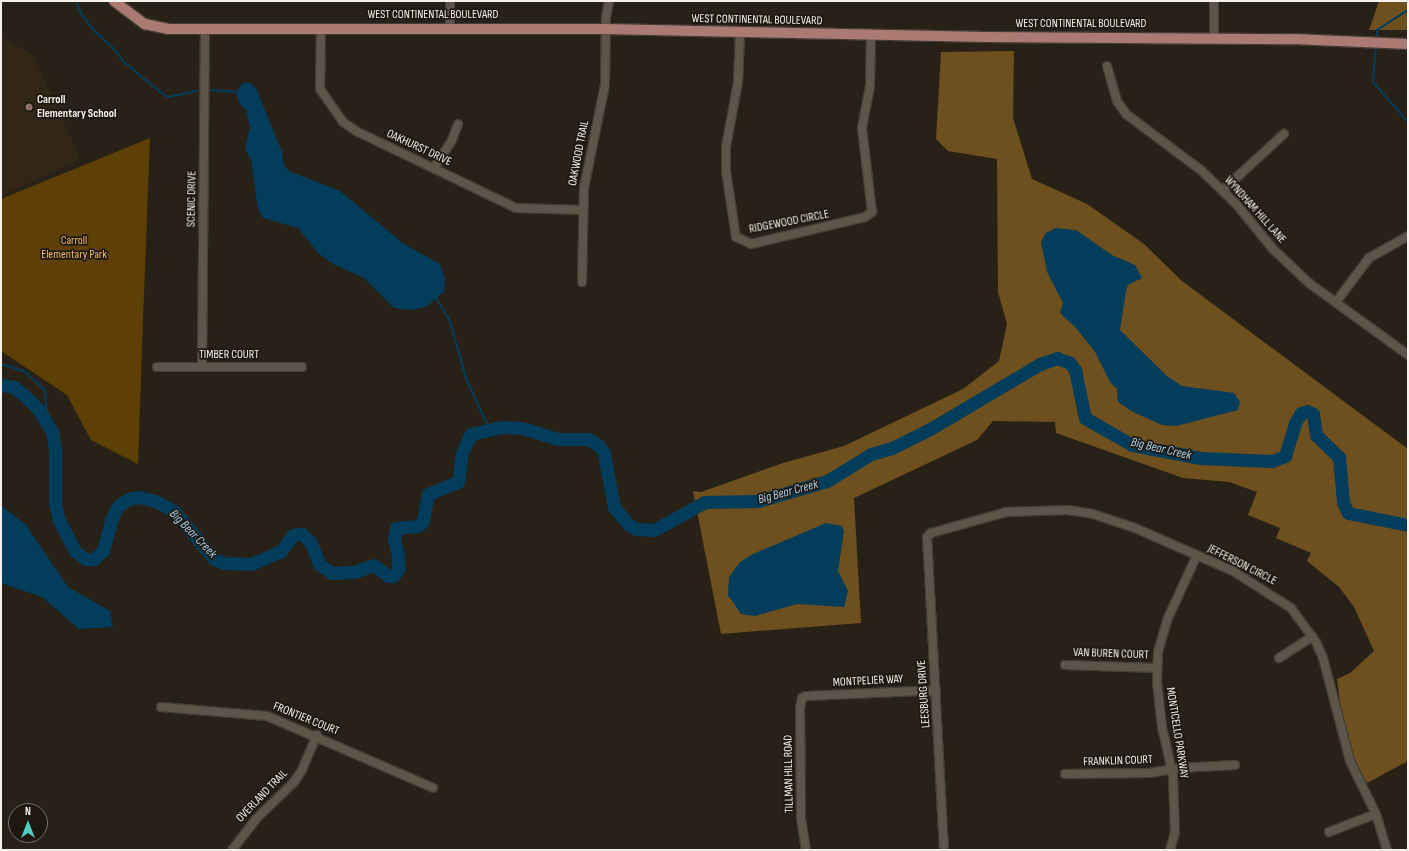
<!DOCTYPE html>
<style>
body{margin:0}
#map{position:relative;width:1409px;height:851px;overflow:hidden;background:#282117;font-family:"Sofia Sans Condensed",sans-serif}
div>[style]{position:absolute}
.built>*{inset:0;background:#322717}
.green>*{inset:0;background:#5f4004}
.forest>*{inset:0;background:#6d501d}
.water>*{inset:0;background:#023d5c}
.stream>*{height:2px;margin:-1px;padding:0 1px;transform-origin:1px;border-radius:1px;background:#023d5c}
.river>*{height:13px;margin:-6.5px;padding:0 6.5px;transform-origin:6.5px;border-radius:6.5px;background:#023d5c}
.roads{filter:drop-shadow(1px 0 #433e36) drop-shadow(-1px 0 #433e36) drop-shadow(0 1px #433e36) drop-shadow(0 -1px #433e36)}
.minor>*{height:8px;margin:-4px;padding:0 4px;transform-origin:4px;border-radius:4px;background:#5d554a}
.major>*{height:10px;margin:-5px;padding:0 5px;transform-origin:5px;border-radius:5px;background:#aa7a73}
.dots>*{width:11px;height:11px;translate:-50% -50%;box-sizing:border-box;border:2px solid #1e180e;border-radius:50%}
span{translate:-50% -50%;white-space:nowrap;text-align:center;line-height:1.15;-webkit-text-stroke:3.5px #1e180e;paint-order:stroke}
.street-label{font-size:12px;color:#f6f1ea}
.poi-label{font-size:12px;color:#f6f1ea;font-weight:700}
.left{translate:0 -50%;text-align:left}
.park-label{font-size:12px;color:#f5bc60}
.water-label{font-size:13px;color:#a3ceee;font-style:italic}
.frame{position:absolute;inset:0;border:2px solid #f6f1ea;pointer-events:none}
.north{position:absolute;left:8px;top:803px;width:40px;height:40px;box-sizing:border-box;background:#1e180e;border:1px solid #746f66;border-radius:50%;rotate:0deg;font-size:11px;font-weight:700;line-height:16px;text-align:center;color:#f6f1ea}
.north::after{content:'';display:block;margin:auto;width:14px;height:18px;background:#55cdc6;clip-path:polygon(50% 0,100% 100%,50% 72%,0 100%)}
</style>
<div id="map">
<div class="built">
<i style="clip-path:polygon(1px 33px,5px 39px,33px 55px,80px 159px,1px 196px)"></i>
</div>
<div class="green">
<i style="clip-path:polygon(150px 138px,143px 321px,138px 464px,91px 440px,67px 395px,1px 351px,1px 199px)"></i>
</div>
<div class="forest">
<i style="clip-path:polygon(1379px 1px,1408px 1px,1408px 30px,1369px 30px)"></i>
<i style="clip-path:polygon(1014px 51px,1013px 118px,1032px 179px,1087px 204px,1144px 244px,1182px 281px,1408px 449px,1408px 761px,1367px 783px,1353px 763px,1341px 710px,1337px 679px,1350px 673px,1374px 651px,1354px 607px,1339px 587px,1307px 561px,1311px 553px,1276px 538px,1280px 528px,1248px 515px,1257px 492px,1229px 482px,1183px 478px,1056px 433px,1055px 422px,993px 421px,977px 440px,854px 498px,861px 623px,721px 634px,693px 491px,701px 492px,783px 463px,844px 446px,963px 389px,999px 361px,1007px 324px,998px 292px,997px 159px,948px 151px,936px 139px,941px 52px)"></i>
</div>
<div class="water">
<i style="clip-path:polygon(243px 83px,250px 83px,256px 88px,282px 152px,284px 165px,289px 171px,340px 191px,404px 244px,440px 264px,445px 279px,444px 292px,426px 307px,411px 310px,394px 308px,364px 278px,333px 264px,318px 253px,298px 228px,263px 218px,258px 209px,251px 160px,245px 149px,250px 127px,246px 110px,239px 103px,236px 92px)"></i>
<i style="clip-path:polygon(1056px 228px,1076px 230px,1112px 255px,1135px 265px,1142px 278px,1128px 285px,1126px 291px,1120px 330px,1167px 376px,1182px 386px,1234px 393px,1240px 402px,1238px 410px,1176px 426px,1162px 425px,1133px 412px,1118px 402px,1117px 389px,1110px 382px,1095px 352px,1076px 328px,1060px 313px,1063px 303px,1047px 272px,1041px 242px,1046px 233px)"></i>
<i style="clip-path:polygon(1px 505px,26px 525px,68px 587px,110px 611px,113px 627px,79px 629px,42px 597px,1px 583px)"></i>
<i style="clip-path:polygon(826px 523px,842px 526px,844px 531px,838px 571px,848px 591px,844px 607px,797px 604px,755px 616px,741px 614px,728px 595px,729px 577px,740px 562px,753px 554px)"></i>
</div>
<div class="stream">
<i style="left:76px;top:1px;width:13px;rotate:67deg"></i>
<i style="left:81px;top:13px;width:19px;rotate:55deg"></i>
<i style="left:92px;top:29px;width:30px;rotate:42deg"></i>
<i style="left:114px;top:49px;width:16px;rotate:52deg"></i>
<i style="left:124px;top:62px;width:45px;rotate:39.6deg"></i>
<i style="left:159px;top:91px;width:11px;rotate:34deg"></i>
<i style="left:168px;top:97px;width:30px;rotate:-12deg"></i>
<i style="left:1377px;top:40px;width:10px;rotate:-90deg"></i>
<i style="left:1377px;top:30px;width:37px;rotate:-33deg"></i>
<i style="left:1376px;top:47px;width:35px;rotate:95deg"></i>
<i style="left:1373px;top:82px;width:53px;rotate:48.8deg"></i>
<i style="left:210px;top:90px;width:27px;rotate:4deg"></i>
<i style="left:435px;top:296px;width:27px;rotate:59deg"></i>
<i style="left:449px;top:319px;width:61px;rotate:73.9deg"></i>
<i style="left:466px;top:378px;width:56px;rotate:65.7deg"></i>
<i style="left:1px;top:364px;width:24px;rotate:17deg"></i>
<i style="left:24px;top:371px;width:28px;rotate:42deg"></i>
<i style="left:45px;top:390px;width:39px;rotate:86deg"></i>
</div>
<div class="river">
<i style="left:1px;top:385px;width:13px;rotate:9deg"></i>
<i style="left:14px;top:387px;width:16px;rotate:40deg"></i>
<i style="left:26px;top:397px;width:17px;rotate:45deg"></i>
<i style="left:38px;top:409px;width:26px;rotate:58deg"></i>
<i style="left:52px;top:431px;width:18px;rotate:81deg"></i>
<i style="left:55px;top:449px;width:54px;rotate:90deg"></i>
<i style="left:55px;top:503px;width:17px;rotate:77deg"></i>
<i style="left:59px;top:520px;width:34px;rotate:63deg"></i>
<i style="left:74px;top:550px;width:14px;rotate:39deg"></i>
<i style="left:85px;top:559px;width:9px"></i>
<i style="left:94px;top:559px;width:12px;rotate:-42deg"></i>
<i style="left:103px;top:551px;width:34px;rotate:-75deg"></i>
<i style="left:112px;top:518px;width:13px;rotate:-63deg"></i>
<i style="left:118px;top:506px;width:12px;rotate:-35deg"></i>
<i style="left:128px;top:499px;width:11px;rotate:-10deg"></i>
<i style="left:139px;top:497px;width:16px;rotate:14deg"></i>
<i style="left:155px;top:501px;width:21px;rotate:28deg"></i>
<i style="left:174px;top:511px;width:62px;rotate:50.2deg"></i>
<i style="left:214px;top:559px;width:11px;rotate:22deg"></i>
<i style="left:224px;top:563px;width:27px;rotate:2deg"></i>
<i style="left:251px;top:564px;width:33px;rotate:-23deg"></i>
<i style="left:281px;top:551px;width:20px;rotate:-53deg"></i>
<i style="left:293px;top:535px;width:9px;rotate:-6deg"></i>
<i style="left:302px;top:534px;width:13px;rotate:45deg"></i>
<i style="left:311px;top:543px;width:22px;rotate:69deg"></i>
<i style="left:319px;top:564px;width:16px;rotate:35deg"></i>
<i style="left:332px;top:573px;width:22px;rotate:-3deg"></i>
<i style="left:354px;top:572px;width:21px;rotate:-19deg"></i>
<i style="left:374px;top:565px;width:18px;rotate:38deg"></i>
<i style="left:388px;top:576px;width:5px"></i>
<i style="left:393px;top:576px;width:8px;rotate:-50deg"></i>
<i style="left:398px;top:570px;width:15px;rotate:-90deg"></i>
<i style="left:398px;top:555px;width:16px;rotate:-104deg"></i>
<i style="left:394px;top:539px;width:11px;rotate:-80deg"></i>
<i style="left:396px;top:528px;width:22px;rotate:-5deg"></i>
<i style="left:418px;top:526px;width:7px;rotate:-45deg"></i>
<i style="left:423px;top:521px;width:27px;rotate:-80deg"></i>
<i style="left:428px;top:494px;width:32px;rotate:-22deg"></i>
<i style="left:458px;top:482px;width:29px;rotate:-82deg"></i>
<i style="left:462px;top:453px;width:21px;rotate:-65deg"></i>
<i style="left:471px;top:434px;width:32px;rotate:-13deg"></i>
<i style="left:502px;top:427px;width:20px;rotate:3deg"></i>
<i style="left:522px;top:428px;width:39px;rotate:17deg"></i>
<i style="left:559px;top:439px;width:30px"></i>
<i style="left:589px;top:439px;width:12px;rotate:35deg"></i>
<i style="left:599px;top:446px;width:9px;rotate:54deg"></i>
<i style="left:604px;top:453px;width:55px;rotate:79.5deg"></i>
<i style="left:614px;top:507px;width:22px;rotate:51deg"></i>
<i style="left:628px;top:524px;width:9px;rotate:32deg"></i>
<i style="left:636px;top:529px;width:18px;rotate:3deg"></i>
<i style="left:654px;top:530px;width:58px;rotate:-28.8deg"></i>
<i style="left:705px;top:502px;width:53px;rotate:-1.1deg"></i>
<i style="left:758px;top:501px;width:72px;rotate:-16.2deg"></i>
<i style="left:827px;top:481px;width:52px;rotate:-31.5deg"></i>
<i style="left:871px;top:454px;width:22px;rotate:-16deg"></i>
<i style="left:892px;top:448px;width:42px;rotate:-26.6deg"></i>
<i style="left:930px;top:429px;width:128px;rotate:-30.6deg"></i>
<i style="left:1040px;top:364px;width:18px;rotate:-19deg"></i>
<i style="left:1057px;top:358px;width:14px;rotate:21deg"></i>
<i style="left:1070px;top:363px;width:9px;rotate:54deg"></i>
<i style="left:1075px;top:370px;width:49px;rotate:78.2deg"></i>
<i style="left:1085px;top:418px;width:54px;rotate:29.9deg"></i>
<i style="left:1132px;top:445px;width:70px;rotate:10.7deg"></i>
<i style="left:1201px;top:458px;width:71px;rotate:2.4deg"></i>
<i style="left:1272px;top:461px;width:14px;rotate:-21deg"></i>
<i style="left:1285px;top:456px;width:34px;rotate:-73deg"></i>
<i style="left:1295px;top:423px;width:12px;rotate:-59deg"></i>
<i style="left:1301px;top:413px;width:6px;rotate:-18deg"></i>
<i style="left:1307px;top:411px;width:7px;rotate:27deg"></i>
<i style="left:1313px;top:414px;width:21px;rotate:82deg"></i>
<i style="left:1316px;top:435px;width:32px;rotate:44deg"></i>
<i style="left:1339px;top:457px;width:45px;rotate:84.9deg"></i>
<i style="left:1343px;top:502px;width:12px;rotate:66deg"></i>
<i style="left:1348px;top:513px;width:61px;rotate:11.3deg"></i>
</div>
<div class="roads">
<div class="minor">
<i style="left:450px;top:1px;width:27px;rotate:90deg"></i>
<i style="left:1214px;top:1px;width:37px;rotate:90deg"></i>
<i style="left:321px;top:28px;width:61px;rotate:90.9deg"></i>
<i style="left:320px;top:89px;width:40px;rotate:55.1deg"></i>
<i style="left:343px;top:122px;width:18px;rotate:34deg"></i>
<i style="left:358px;top:132px;width:175px;rotate:25.7deg"></i>
<i style="left:516px;top:208px;width:67px;rotate:1.7deg"></i>
<i style="left:740px;top:33px;width:49px;rotate:92.3deg"></i>
<i style="left:738px;top:82px;width:66px;rotate:100.5deg"></i>
<i style="left:726px;top:147px;width:24px;rotate:90deg"></i>
<i style="left:726px;top:171px;width:67px;rotate:81.4deg"></i>
<i style="left:736px;top:237px;width:17px;rotate:25deg"></i>
<i style="left:751px;top:244px;width:117px;rotate:-13.3deg"></i>
<i style="left:865px;top:217px;width:9px;rotate:-36deg"></i>
<i style="left:872px;top:212px;width:85px;rotate:-96.8deg"></i>
<i style="left:862px;top:128px;width:43px;rotate:-79.2deg"></i>
<i style="left:870px;top:86px;width:51px;rotate:-88.9deg"></i>
<i style="left:1107px;top:66px;width:36px;rotate:74deg"></i>
<i style="left:1117px;top:101px;width:16px;rotate:55deg"></i>
<i style="left:1126px;top:114px;width:95px;rotate:36.9deg"></i>
<i style="left:1202px;top:171px;width:49px;rotate:44.2deg"></i>
<i style="left:1237px;top:205px;width:57px;rotate:50.7deg"></i>
<i style="left:1273px;top:249px;width:50px;rotate:43.4deg"></i>
<i style="left:1309px;top:283px;width:122px;rotate:36deg"></i>
<i style="left:434px;top:168px;width:33px;rotate:-57deg"></i>
<i style="left:452px;top:140px;width:17px;rotate:-69deg"></i>
<i style="left:1223px;top:190px;width:83px;rotate:-42.6deg"></i>
<i style="left:582px;top:282px;width:94px;rotate:-88.8deg"></i>
<i style="left:584px;top:188px;width:105px;rotate:-78.5deg"></i>
<i style="left:605px;top:85px;width:68px;rotate:-89.2deg"></i>
<i style="left:606px;top:17px;width:16px;rotate:-79deg"></i>
<i style="left:1336px;top:302px;width:55px;rotate:-53.1deg"></i>
<i style="left:1369px;top:258px;width:45px;rotate:-29.4deg"></i>
<i style="left:157px;top:367px;width:145px"></i>
<i style="left:202px;top:367px;width:337px;rotate:-89.5deg"></i>
<i style="left:1279px;top:658px;width:40px;rotate:-32.9deg"></i>
<i style="left:1065px;top:665px;width:92px;rotate:1.9deg"></i>
<i style="left:161px;top:707px;width:106px;rotate:4.9deg"></i>
<i style="left:267px;top:716px;width:181px;rotate:23.4deg"></i>
<i style="left:1065px;top:774px;width:84px;rotate:-0.7deg"></i>
<i style="left:1149px;top:773px;width:30px;rotate:-9deg"></i>
<i style="left:1179px;top:768px;width:56px;rotate:-3.1deg"></i>
<i style="left:1329px;top:832px;width:50px;rotate:-21deg"></i>
<i style="left:232px;top:850px;width:39px;rotate:-52deg"></i>
<i style="left:256px;top:819px;width:53px;rotate:-44.2deg"></i>
<i style="left:294px;top:782px;width:14px;rotate:-56deg"></i>
<i style="left:302px;top:770px;width:38px;rotate:-67deg"></i>
<i style="left:806px;top:850px;width:33px;rotate:-99deg"></i>
<i style="left:801px;top:817px;width:109px;rotate:-90.5deg"></i>
<i style="left:800px;top:708px;width:10px;rotate:-79deg"></i>
<i style="left:802px;top:698px;width:4px;rotate:-27deg"></i>
<i style="left:806px;top:696px;width:130px;rotate:-2.6deg"></i>
<i style="left:944px;top:850px;width:313px;rotate:-93.1deg"></i>
<i style="left:927px;top:537px;width:6px;rotate:-45deg"></i>
<i style="left:931px;top:533px;width:78px;rotate:-15.6deg"></i>
<i style="left:1006px;top:512px;width:62px;rotate:-1.8deg"></i>
<i style="left:1068px;top:510px;width:25px;rotate:9deg"></i>
<i style="left:1093px;top:514px;width:44px;rotate:18.4deg"></i>
<i style="left:1135px;top:528px;width:107px;rotate:23.7deg"></i>
<i style="left:1233px;top:571px;width:69px;rotate:32.5deg"></i>
<i style="left:1291px;top:608px;width:42px;rotate:53.7deg"></i>
<i style="left:1316px;top:642px;width:17px;rotate:66deg"></i>
<i style="left:1323px;top:658px;width:106px;rotate:75.3deg"></i>
<i style="left:1350px;top:761px;width:59px;rotate:63.9deg"></i>
<i style="left:1376px;top:814px;width:38px;rotate:73deg"></i>
<i style="left:1170px;top:850px;width:18px;rotate:-74deg"></i>
<i style="left:1175px;top:833px;width:57px;rotate:-92deg"></i>
<i style="left:1173px;top:776px;width:50px;rotate:-102.7deg"></i>
<i style="left:1162px;top:727px;width:45px;rotate:-96.3deg"></i>
<i style="left:1157px;top:682px;width:30px;rotate:-88deg"></i>
<i style="left:1158px;top:652px;width:35px;rotate:-74deg"></i>
<i style="left:1168px;top:618px;width:69px;rotate:-65.3deg"></i>
</div>
<div class="major">
<i style="left:114px;top:1px;width:39px;rotate:37deg"></i>
<i style="left:145px;top:24px;width:24px;rotate:12deg"></i>
<i style="left:168px;top:29px;width:438px"></i>
<i style="left:606px;top:29px;width:380px;rotate:1.2deg"></i>
<i style="left:986px;top:37px;width:307px;rotate:0.4deg"></i>
<i style="left:1293px;top:39px;width:115px;rotate:2.5deg"></i>
</div>
</div>
<div class="dots">
<i style="left:29px;top:107px;background:#8d6e63"></i>
</div>
<div class="street-label">
<span style="left:433px;top:15px">WEST CONTINENTAL BOULEVARD</span>
<span style="left:757px;top:20px;rotate:1deg">WEST CONTINENTAL BOULEVARD</span>
<span style="left:1081px;top:24px">WEST CONTINENTAL BOULEVARD</span>
<span style="left:419px;top:148px;rotate:25deg">OAKHURST DRIVE</span>
<span style="left:579px;top:153px;rotate:-79deg">OAKWOOD TRAIL</span>
<span style="left:192px;top:199px;rotate:-89deg">SCENIC DRIVE</span>
<span style="left:1255px;top:210px;rotate:48deg">WYNDHAM HILL LANE</span>
<span style="left:789px;top:222px;rotate:-11deg">RIDGEWOOD CIRCLE</span>
<span style="left:229px;top:355px">TIMBER COURT</span>
<span style="left:1242px;top:565px;rotate:27deg">JEFFERSON CIRCLE</span>
<span style="left:1111px;top:654px;rotate:2deg">VAN BUREN COURT</span>
<span style="left:868px;top:681px;rotate:-3deg">MONTPELIER WAY</span>
<span style="left:924px;top:694px;rotate:-94deg">LEESBURG DRIVE</span>
<span style="left:306px;top:719px;rotate:22deg">FRONTIER COURT</span>
<span style="left:1177px;top:733px;rotate:81deg">MONTICELLO PARKWAY</span>
<span style="left:1118px;top:761px;rotate:-2deg">FRANKLIN COURT</span>
<span style="left:789px;top:774px;rotate:-91deg">TILLMAN HILL ROAD</span>
<span style="left:262px;top:796px;rotate:-46deg">OVERLAND TRAIL</span>
</div>
<div class="poi-label">
<span class="left" style="left:37px;top:107px">Carroll<br>Elementary School</span>
</div>
<div class="park-label">
<span style="left:74px;top:248px">Carroll<br>Elementary Park</span>
</div>
<div class="water-label">
<span style="left:1161px;top:449px;rotate:13deg">Big Bear Creek</span>
<span style="left:788px;top:492px;rotate:-15deg">Big Bear Creek</span>
<span style="left:193px;top:534px;rotate:46deg">Big Bear Creek</span>
</div>
<div class="frame"></div>
<div class="north">N</div>
</div>
